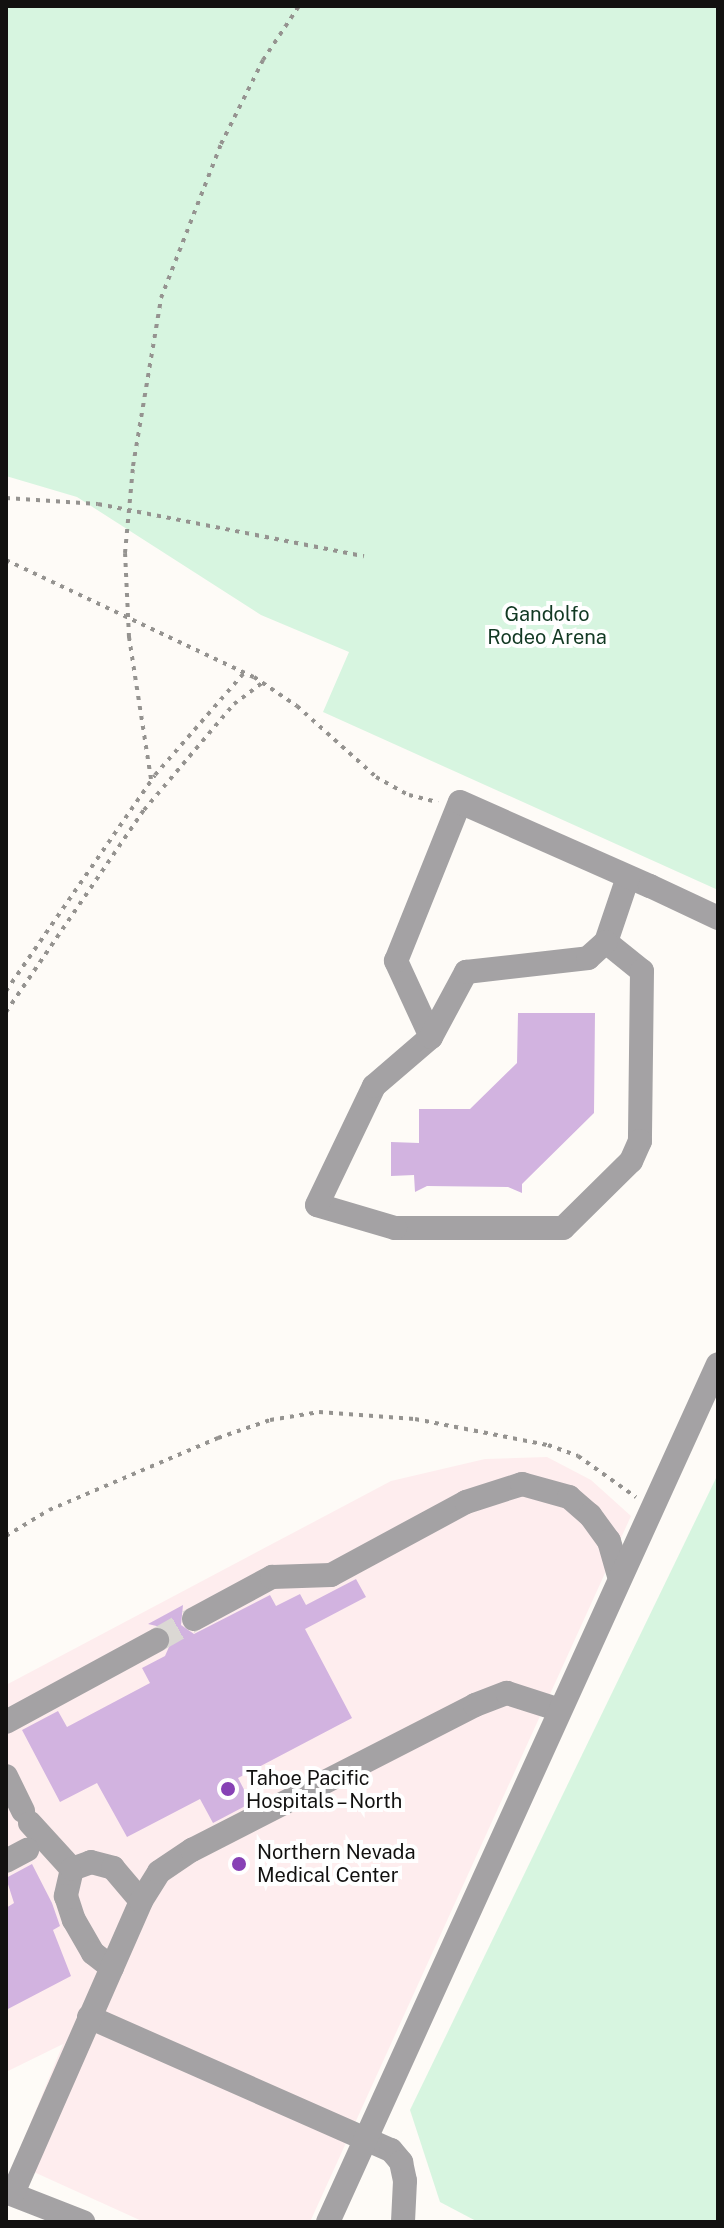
<!DOCTYPE html>
<meta charset="utf-8">
<style>
body{margin:0}
#map{position:relative;width:724px;height:2228px;overflow:hidden;background:#fefbf7;font-family:"Public Sans",sans-serif}
div>[style]{position:absolute}
.medical>*{inset:0;background:#feedee}
.green>*{inset:0;background:#d7f5e0}
.building>*{inset:0;background:#d2b3e0}
.minor-tunnel>*{height:24px;margin-top:-12px;transform-origin:0;background:repeating-linear-gradient(90deg,#dbd8d4 0 24px,transparent 0 36px)}
.path>*{height:4px;margin-top:-2px;transform-origin:0;background:repeating-linear-gradient(90deg,#959390 0 4px,transparent 0 10px)}
.minor>*{height:24px;margin:-12px;padding:0 12px;transform-origin:12px;border-radius:12px;background:#a4a2a4}
.dots>*{width:22px;height:22px;translate:-50% -50%;box-sizing:border-box;border:4px solid #fff;border-radius:50%}
span{translate:-50% -50%;white-space:nowrap;text-align:center;line-height:1.15;-webkit-text-stroke:8px #fff;paint-order:stroke}
.park-label{font-size:20px;color:#123923}
.poi-label{font-size:20px;color:#121110}
.left{translate:0 -50%;text-align:left}
.frame{position:absolute;inset:0;border:8px solid #121110;pointer-events:none}
</style>
<div id="map">
<div class="medical">
<i style="clip-path:polygon(547px 1457px,591px 1480px,631px 1516px,310px 2222px,144px 2222px,14px 2163px,63px 2044px,6px 2072px,6px 1685px,391px 1481px,485px 1459px)"></i>
</div>
<div class="green">
<i style="clip-path:polygon(6px 6px,718px 6px,718px 890px,323px 712px,349px 652px,261px 615px,77px 497px,6px 476px)"></i>
<i style="clip-path:polygon(718px 1474px,718px 2222px,478px 2222px,440px 2202px,410px 2110px)"></i>
</div>
<div class="building">
<i style="clip-path:polygon(518px 1013px,595px 1013px,594px 1113px,522px 1184px,522px 1193px,508px 1187px,427px 1186px,415px 1192px,414px 1175px,391px 1176px,391px 1142px,419px 1143px,419px 1109px,470px 1109px,517px 1063px)"></i>
<i style="clip-path:polygon(356px 1579px,366px 1597px,305px 1629px,352px 1718px,238px 1778px,251px 1803px,213px 1823px,200px 1799px,127px 1837px,97px 1783px,60px 1802px,22px 1730px,58px 1711px,67px 1727px,150px 1683px,142px 1668px,165px 1656px,172px 1640px,165px 1628px,148px 1624px,183px 1605px,181px 1625px,194px 1634px,270px 1595px,276px 1606px,300px 1594px,306px 1605px)"></i>
<i style="clip-path:polygon(32px 1864px,52px 1903px,60px 1926px,53px 1930px,71px 1976px,6px 2010px,6px 1908px,14px 1903px,6px 1878px)"></i>
</div>
<div class="minor-tunnel">
<i style="left:157px;top:1640px;width:43px;rotate:-29.6deg"></i>
</div>
<div class="path">
<i style="left:6px;top:498px;width:92px;rotate:3.7deg"></i>
<i style="left:98px;top:504px;width:271px;rotate:11.1deg"></i>
<i style="left:6px;top:560px;width:274px;rotate:25.3deg"></i>
<i style="left:254px;top:677px;width:52px;rotate:34deg"></i>
<i style="left:297px;top:706px;width:106px;rotate:41.9deg"></i>
<i style="left:376px;top:777px;width:38px;rotate:29deg"></i>
<i style="left:409px;top:795px;width:30px;rotate:14deg"></i>
<i style="left:151px;top:779px;width:144px;rotate:-98.8deg"></i>
<i style="left:129px;top:637px;width:84px;rotate:-92.7deg"></i>
<i style="left:125px;top:553px;width:87px;rotate:-84.7deg"></i>
<i style="left:133px;top:466px;width:170px;rotate:-80.5deg"></i>
<i style="left:161px;top:298px;width:165px;rotate:-68.7deg"></i>
<i style="left:221px;top:144px;width:94px;rotate:-63.4deg"></i>
<i style="left:263px;top:60px;width:65px;rotate:-56.3deg"></i>
<i style="left:6px;top:991px;width:262px;rotate:-55.4deg"></i>
<i style="left:155px;top:775px;width:135px;rotate:-48.9deg"></i>
<i style="left:6px;top:1012px;width:245px;rotate:-55.7deg"></i>
<i style="left:144px;top:810px;width:139px;rotate:-49.7deg"></i>
<i style="left:234px;top:704px;width:36px;rotate:-37deg"></i>
<i style="left:6px;top:1536px;width:50px;rotate:-31.2deg"></i>
<i style="left:49px;top:1510px;width:184px;rotate:-23.1deg"></i>
<i style="left:218px;top:1438px;width:55px;rotate:-19.1deg"></i>
<i style="left:270px;top:1420px;width:50px;rotate:-9.3deg"></i>
<i style="left:319px;top:1412px;width:96px;rotate:4.2deg"></i>
<i style="left:415px;top:1419px;width:136px;rotate:11.1deg"></i>
<i style="left:548px;top:1445px;width:32px;rotate:20deg"></i>
<i style="left:578px;top:1456px;width:71px;rotate:35.3deg"></i>
</div>
<div class="minor">
<i style="left:628px;top:877px;width:69px;rotate:108.7deg"></i>
<i style="left:606px;top:942px;width:46px;rotate:38.9deg"></i>
<i style="left:642px;top:971px;width:170px;rotate:90.7deg"></i>
<i style="left:640px;top:1141px;width:22px;rotate:114deg"></i>
<i style="left:631px;top:1161px;width:95px;rotate:135.4deg"></i>
<i style="left:563px;top:1228px;width:168px;rotate:180deg"></i>
<i style="left:395px;top:1228px;width:81px;rotate:-163.6deg"></i>
<i style="left:317px;top:1205px;width:132px;rotate:-64.4deg"></i>
<i style="left:374px;top:1086px;width:75px;rotate:-40.7deg"></i>
<i style="left:431px;top:1037px;width:84px;rotate:-114.7deg"></i>
<i style="left:396px;top:961px;width:171px;rotate:-68.1deg"></i>
<i style="left:460px;top:802px;width:208px;rotate:23.9deg"></i>
<i style="left:650px;top:886px;width:75px;rotate:25.2deg"></i>
<i style="left:431px;top:1037px;width:74px;rotate:-61.7deg"></i>
<i style="left:466px;top:972px;width:123px;rotate:-6.5deg"></i>
<i style="left:588px;top:958px;width:24px;rotate:-42deg"></i>
<i style="left:194px;top:1619px;width:89px;rotate:-28.3deg"></i>
<i style="left:272px;top:1577px;width:59px;rotate:-1.9deg"></i>
<i style="left:331px;top:1575px;width:153px;rotate:-28.4deg"></i>
<i style="left:466px;top:1502px;width:59px;rotate:-17.8deg"></i>
<i style="left:522px;top:1484px;width:49px;rotate:15.5deg"></i>
<i style="left:569px;top:1497px;width:28px;rotate:41deg"></i>
<i style="left:590px;top:1515px;width:32px;rotate:54deg"></i>
<i style="left:609px;top:1541px;width:35px;rotate:74deg"></i>
<i style="left:6px;top:1722px;width:172px;rotate:-28.5deg"></i>
<i style="left:6px;top:1776px;width:39px;rotate:64deg"></i>
<i style="left:30px;top:1823px;width:62px;rotate:47.6deg"></i>
<i style="left:72px;top:1869px;width:28px;rotate:103deg"></i>
<i style="left:66px;top:1896px;width:25px;rotate:72deg"></i>
<i style="left:74px;top:1920px;width:38px;rotate:60deg"></i>
<i style="left:93px;top:1953px;width:24px;rotate:38deg"></i>
<i style="left:6px;top:1861px;width:24px;rotate:-28deg"></i>
<i style="left:72px;top:1869px;width:20px;rotate:-20deg"></i>
<i style="left:91px;top:1862px;width:23px;rotate:15deg"></i>
<i style="left:113px;top:1868px;width:43px;rotate:49.7deg"></i>
<i style="left:89px;top:2017px;width:330px;rotate:23.8deg"></i>
<i style="left:391px;top:2150px;width:16px;rotate:50deg"></i>
<i style="left:401px;top:2162px;width:19px;rotate:78deg"></i>
<i style="left:405px;top:2181px;width:41px;rotate:92.8deg"></i>
<i style="left:6px;top:2192px;width:83px;rotate:21.3deg"></i>
<i style="left:13px;top:2193px;width:319px;rotate:-66.3deg"></i>
<i style="left:141px;top:1901px;width:34px;rotate:-58deg"></i>
<i style="left:159px;top:1872px;width:40px;rotate:-34deg"></i>
<i style="left:192px;top:1850px;width:318px;rotate:-27.1deg"></i>
<i style="left:475px;top:1705px;width:34px;rotate:-21deg"></i>
<i style="left:507px;top:1693px;width:52px;rotate:17.7deg"></i>
<i style="left:328px;top:2222px;width:942px;rotate:-65.56deg"></i>
</div>
<div class="dots">
<i style="left:228px;top:1789px;background:#8741b5"></i>
<i style="left:239px;top:1864px;background:#8741b5"></i>
</div>
<div class="park-label">
<span style="left:547px;top:626px">Gandolfo<br>Rodeo Arena</span>
</div>
<div class="poi-label">
<span class="left" style="left:246px;top:1790px">Tahoe Pacific<br>Hospitals – North</span>
<span class="left" style="left:257px;top:1864px">Northern Nevada<br>Medical Center</span>
</div>
<div class="frame"></div>
</div>
